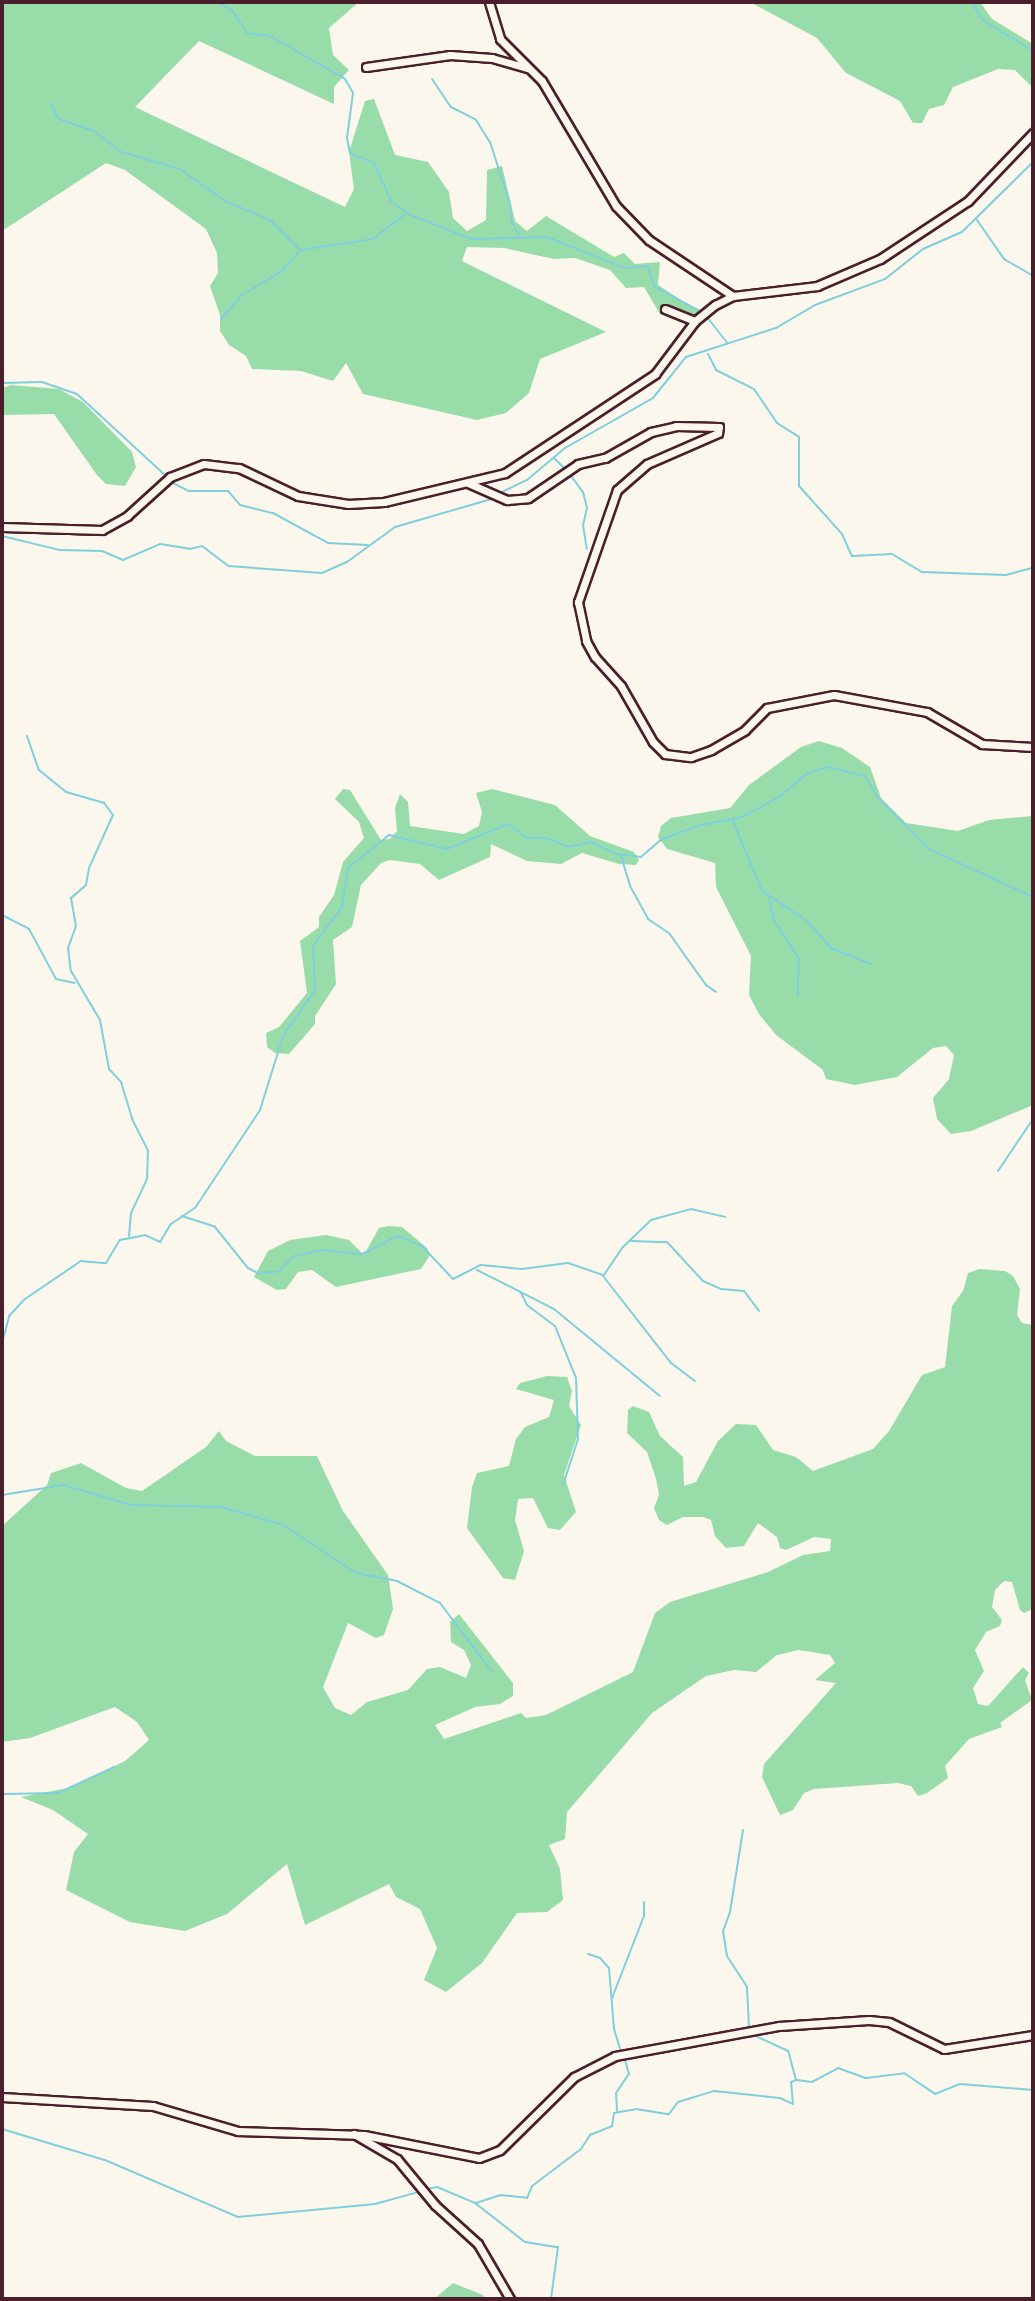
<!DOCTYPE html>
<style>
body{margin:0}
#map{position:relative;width:1035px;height:2301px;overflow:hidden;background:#fbf7ec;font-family:Caveat,sans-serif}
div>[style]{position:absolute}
.green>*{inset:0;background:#98dda9}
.stream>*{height:2px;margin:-1px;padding:0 1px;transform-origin:1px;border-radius:1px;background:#80cfdd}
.roads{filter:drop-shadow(2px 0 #4a1f2b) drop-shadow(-2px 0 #4a1f2b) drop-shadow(0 2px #4a1f2b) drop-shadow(0 -2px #4a1f2b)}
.minor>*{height:7px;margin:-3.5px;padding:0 3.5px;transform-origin:3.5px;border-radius:3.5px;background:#fbf7ec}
span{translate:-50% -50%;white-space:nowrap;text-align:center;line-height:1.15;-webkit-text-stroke:7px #fbf7ec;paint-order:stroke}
.frame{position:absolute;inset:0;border:4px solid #4a1f2b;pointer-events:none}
</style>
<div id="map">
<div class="green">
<i style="clip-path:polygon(2px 2px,359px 2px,329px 28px,333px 55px,349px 70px,334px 87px,334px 104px,199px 41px,135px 107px,345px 207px,354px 189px,349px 152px,365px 101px,374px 99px,395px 155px,428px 162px,449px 192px,453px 218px,467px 231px,486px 220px,487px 170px,502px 166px,515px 221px,527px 231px,546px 216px,614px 257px,624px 253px,635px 264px,660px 262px,658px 285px,701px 313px,694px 319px,660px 314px,644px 287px,626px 288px,610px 270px,575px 258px,554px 259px,504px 248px,467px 247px,462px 261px,606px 332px,540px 359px,529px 393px,506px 413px,477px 420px,363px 394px,346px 363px,333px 381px,301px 371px,252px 369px,246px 356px,229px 345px,220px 331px,220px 315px,210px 286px,218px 273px,217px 253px,206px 229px,125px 170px,106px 163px,2px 231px)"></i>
<i style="clip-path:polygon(750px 2px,980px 2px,992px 19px,1033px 44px,1033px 88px,1015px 70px,998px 69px,953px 87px,944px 105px,929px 109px,922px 123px,913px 123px,900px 101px,846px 73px,817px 38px)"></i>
<i style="clip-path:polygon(11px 385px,59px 389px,83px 402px,132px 452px,136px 467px,125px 486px,106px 484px,97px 475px,54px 414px,2px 415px,2px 388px)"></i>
<i style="clip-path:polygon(819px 741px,842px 748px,870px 767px,881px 798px,906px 823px,958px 831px,989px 820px,1033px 816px,1033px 1105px,971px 1131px,951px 1134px,937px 1119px,933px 1098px,949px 1079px,954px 1055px,946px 1046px,933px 1048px,897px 1077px,855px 1085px,826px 1079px,823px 1070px,776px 1035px,759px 1014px,749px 995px,751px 956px,716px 887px,715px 863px,667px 849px,658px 837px,661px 826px,671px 818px,730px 808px,749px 785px,801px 747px)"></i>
<i style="clip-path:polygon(343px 789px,350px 790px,381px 840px,390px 839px,397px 831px,395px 808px,400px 794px,408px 802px,410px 826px,464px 834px,479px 826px,482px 812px,476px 793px,492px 789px,555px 805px,590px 836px,634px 852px,639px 860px,636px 865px,619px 864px,582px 853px,561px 864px,527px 861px,491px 844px,490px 857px,439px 880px,420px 864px,390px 860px,381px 863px,361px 885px,352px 927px,333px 940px,336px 984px,315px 1016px,315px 1024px,289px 1054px,275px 1053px,267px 1047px,266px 1033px,279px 1027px,307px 993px,300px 941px,319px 927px,319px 917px,334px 895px,343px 862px,364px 838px,359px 822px,335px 799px)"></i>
<i style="clip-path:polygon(388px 1226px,402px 1227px,427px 1248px,430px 1255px,421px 1269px,336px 1287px,312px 1270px,298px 1272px,286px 1289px,277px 1290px,254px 1277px,268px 1251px,290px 1240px,326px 1235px,349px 1240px,364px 1255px,379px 1228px)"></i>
<i style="clip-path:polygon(979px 1269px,1005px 1271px,1013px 1276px,1020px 1289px,1017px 1315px,1022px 1323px,1033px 1325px,1033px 1609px,1024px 1613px,1020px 1610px,1012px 1582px,1004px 1581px,995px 1590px,992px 1607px,1002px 1620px,1000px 1626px,986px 1632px,975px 1650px,984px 1671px,973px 1688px,978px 1704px,988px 1706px,1023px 1667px,1029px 1673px,1025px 1680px,1032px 1700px,1000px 1723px,1002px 1727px,969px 1739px,945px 1766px,948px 1778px,927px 1793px,918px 1796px,911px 1786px,898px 1783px,814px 1789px,804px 1793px,793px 1810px,780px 1815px,762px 1777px,764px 1764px,836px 1683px,815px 1680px,835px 1663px,830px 1655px,799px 1650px,777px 1655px,756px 1672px,734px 1670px,706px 1676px,652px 1713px,567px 1812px,565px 1839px,549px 1845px,560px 1869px,563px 1900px,547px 1912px,517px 1913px,482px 1963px,446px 1992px,424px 1980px,437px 1948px,420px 1909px,396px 1897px,389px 1884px,305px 1925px,287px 1864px,227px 1914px,185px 1931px,130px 1922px,66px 1890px,74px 1852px,88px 1834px,53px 1810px,21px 1797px,68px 1788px,125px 1761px,149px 1740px,137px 1722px,115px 1707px,30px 1738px,2px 1742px,2px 1526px,47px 1485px,51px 1473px,81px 1463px,126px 1488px,142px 1491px,206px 1447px,219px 1431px,226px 1441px,255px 1456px,317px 1456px,343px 1511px,388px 1575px,393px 1609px,384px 1635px,376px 1638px,348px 1623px,323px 1687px,335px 1708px,351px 1715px,367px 1702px,408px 1690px,427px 1669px,440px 1667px,466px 1678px,471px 1665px,464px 1650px,451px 1642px,450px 1622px,459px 1614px,513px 1683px,513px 1696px,500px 1704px,475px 1707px,435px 1725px,444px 1739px,521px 1713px,526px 1718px,546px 1715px,633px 1672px,655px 1613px,670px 1602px,768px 1572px,803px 1555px,830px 1551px,831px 1539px,814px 1537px,786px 1550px,780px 1548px,777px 1537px,758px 1523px,744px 1546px,726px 1548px,715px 1536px,711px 1520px,703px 1517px,683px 1517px,667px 1525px,659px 1520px,654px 1508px,659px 1495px,656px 1479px,647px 1452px,627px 1433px,628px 1410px,633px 1406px,649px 1412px,660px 1436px,683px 1457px,684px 1486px,696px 1482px,718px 1441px,736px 1424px,756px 1425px,773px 1450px,796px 1457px,813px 1471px,873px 1449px,889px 1431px,922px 1375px,945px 1367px,952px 1306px,963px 1291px,968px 1273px)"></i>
<i style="clip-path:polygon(547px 1376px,567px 1377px,572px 1391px,569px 1406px,581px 1425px,564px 1475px,576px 1512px,560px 1530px,548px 1528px,533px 1498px,518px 1499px,515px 1520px,524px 1551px,515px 1580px,503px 1578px,467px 1528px,472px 1487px,477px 1473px,509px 1466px,516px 1439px,525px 1427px,549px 1417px,554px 1400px,516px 1389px,520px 1383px)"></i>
<i style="clip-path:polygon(453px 2283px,483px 2295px,485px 2299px,434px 2299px)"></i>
</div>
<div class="stream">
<i style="left:217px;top:2px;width:16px;rotate:27deg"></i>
<i style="left:231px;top:9px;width:29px;rotate:56deg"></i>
<i style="left:247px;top:33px;width:23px;rotate:7deg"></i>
<i style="left:270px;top:36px;width:86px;rotate:29.8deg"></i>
<i style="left:345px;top:79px;width:16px;rotate:60deg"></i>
<i style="left:353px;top:93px;width:45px;rotate:97.6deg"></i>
<i style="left:347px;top:138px;width:15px;rotate:79deg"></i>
<i style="left:350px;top:153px;width:26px;rotate:23deg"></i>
<i style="left:374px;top:163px;width:42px;rotate:65.9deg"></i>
<i style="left:391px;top:201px;width:21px;rotate:37deg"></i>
<i style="left:408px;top:214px;width:68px;rotate:21.6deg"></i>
<i style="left:471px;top:239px;width:76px;rotate:-1.5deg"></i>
<i style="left:547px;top:237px;width:84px;rotate:21.7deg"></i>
<i style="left:625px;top:268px;width:22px;rotate:-5deg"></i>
<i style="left:647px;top:266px;width:22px;rotate:69deg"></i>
<i style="left:655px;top:287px;width:51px;rotate:28.1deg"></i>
<i style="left:971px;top:2px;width:23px;rotate:56deg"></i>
<i style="left:984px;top:21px;width:57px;rotate:31.5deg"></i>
<i style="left:432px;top:79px;width:34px;rotate:56deg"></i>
<i style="left:451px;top:107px;width:28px;rotate:27deg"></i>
<i style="left:476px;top:120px;width:26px;rotate:58deg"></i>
<i style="left:490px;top:142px;width:65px;rotate:72.1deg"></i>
<i style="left:510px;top:204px;width:16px;rotate:86deg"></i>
<i style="left:511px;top:220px;width:20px;rotate:63deg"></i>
<i style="left:50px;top:103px;width:18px;rotate:61deg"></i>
<i style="left:59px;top:119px;width:37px;rotate:19deg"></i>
<i style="left:94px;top:131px;width:34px;rotate:38deg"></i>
<i style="left:121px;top:152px;width:61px;rotate:16.1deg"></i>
<i style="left:180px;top:169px;width:55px;rotate:35.4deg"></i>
<i style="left:225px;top:201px;width:49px;rotate:22.9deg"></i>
<i style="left:270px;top:220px;width:42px;rotate:45deg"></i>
<i style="left:977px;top:220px;width:47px;rotate:55.3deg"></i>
<i style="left:1004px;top:259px;width:34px;rotate:30deg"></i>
<i style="left:707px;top:317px;width:33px;rotate:52deg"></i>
<i style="left:221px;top:319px;width:32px;rotate:-49deg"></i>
<i style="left:242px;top:295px;width:47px;rotate:-31deg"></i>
<i style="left:282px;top:271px;width:28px;rotate:-49deg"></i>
<i style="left:300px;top:250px;width:74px;rotate:-8.6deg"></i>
<i style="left:373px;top:239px;width:42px;rotate:-38.2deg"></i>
<i style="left:708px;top:354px;width:18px;rotate:63deg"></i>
<i style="left:716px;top:370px;width:42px;rotate:26.6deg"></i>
<i style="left:754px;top:389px;width:41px;rotate:55.9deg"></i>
<i style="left:777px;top:423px;width:26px;rotate:32deg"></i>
<i style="left:799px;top:437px;width:49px;rotate:90deg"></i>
<i style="left:799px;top:486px;width:64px;rotate:48.1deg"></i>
<i style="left:842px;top:534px;width:24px;rotate:66deg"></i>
<i style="left:852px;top:556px;width:40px;rotate:-2.9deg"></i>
<i style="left:892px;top:554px;width:35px;rotate:31deg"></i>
<i style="left:922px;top:572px;width:84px;rotate:2deg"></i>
<i style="left:1006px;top:575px;width:28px;rotate:-15deg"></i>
<i style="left:2px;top:383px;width:40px;rotate:-1.4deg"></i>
<i style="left:42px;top:382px;width:37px;rotate:19deg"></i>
<i style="left:77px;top:394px;width:121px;rotate:42.7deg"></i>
<i style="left:554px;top:458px;width:16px;rotate:45deg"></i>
<i style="left:569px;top:473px;width:24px;rotate:54deg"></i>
<i style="left:583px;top:492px;width:16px;rotate:76deg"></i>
<i style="left:587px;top:508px;width:17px;rotate:103deg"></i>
<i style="left:583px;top:525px;width:24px;rotate:81deg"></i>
<i style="left:171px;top:482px;width:20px;rotate:27deg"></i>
<i style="left:189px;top:491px;width:39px"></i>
<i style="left:228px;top:491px;width:18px;rotate:49deg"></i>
<i style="left:240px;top:505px;width:34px;rotate:14deg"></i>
<i style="left:273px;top:513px;width:63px;rotate:28.6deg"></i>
<i style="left:328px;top:543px;width:40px;rotate:2.9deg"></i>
<i style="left:500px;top:493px;width:30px;rotate:-26deg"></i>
<i style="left:527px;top:480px;width:50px;rotate:-40.1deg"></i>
<i style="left:565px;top:448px;width:101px;rotate:-29.6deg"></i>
<i style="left:653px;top:398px;width:53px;rotate:-51.2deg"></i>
<i style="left:686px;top:357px;width:95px;rotate:-17.9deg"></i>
<i style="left:776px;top:328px;width:45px;rotate:-30.5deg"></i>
<i style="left:815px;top:305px;width:75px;rotate:-20.4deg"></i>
<i style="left:885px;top:279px;width:48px;rotate:-38.3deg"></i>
<i style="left:923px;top:249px;width:43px;rotate:-23.6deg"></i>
<i style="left:962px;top:232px;width:100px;rotate:-44.6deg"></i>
<i style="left:2px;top:536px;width:60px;rotate:13.6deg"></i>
<i style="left:60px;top:550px;width:42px;rotate:1.4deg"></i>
<i style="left:102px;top:551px;width:23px;rotate:23deg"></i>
<i style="left:123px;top:560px;width:40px;rotate:-23.4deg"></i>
<i style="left:160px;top:544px;width:30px;rotate:9deg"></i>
<i style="left:190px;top:549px;width:12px;rotate:-14deg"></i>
<i style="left:202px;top:546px;width:34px;rotate:37deg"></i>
<i style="left:229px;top:566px;width:93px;rotate:4.3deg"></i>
<i style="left:322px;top:573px;width:27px;rotate:-24deg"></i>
<i style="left:347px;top:562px;width:59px;rotate:-36.1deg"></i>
<i style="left:395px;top:527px;width:104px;rotate:-16.2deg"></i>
<i style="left:27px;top:736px;width:36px;rotate:71deg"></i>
<i style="left:39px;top:770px;width:35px;rotate:39deg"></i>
<i style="left:66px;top:792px;width:40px;rotate:16deg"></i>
<i style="left:104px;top:803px;width:15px;rotate:53deg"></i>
<i style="left:113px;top:815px;width:58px;rotate:114.4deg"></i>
<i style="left:89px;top:868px;width:17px;rotate:100deg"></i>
<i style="left:86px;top:885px;width:20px;rotate:139deg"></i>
<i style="left:71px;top:898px;width:28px;rotate:80deg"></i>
<i style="left:76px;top:926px;width:23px;rotate:110deg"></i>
<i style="left:68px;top:948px;width:23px;rotate:83deg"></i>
<i style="left:71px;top:971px;width:57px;rotate:59.4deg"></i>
<i style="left:100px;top:1020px;width:50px;rotate:79.6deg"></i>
<i style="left:109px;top:1069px;width:18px;rotate:47deg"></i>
<i style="left:121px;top:1082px;width:39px;rotate:73deg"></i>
<i style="left:132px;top:1119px;width:35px;rotate:63deg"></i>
<i style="left:148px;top:1150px;width:29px;rotate:92deg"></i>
<i style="left:147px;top:1179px;width:38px;rotate:115deg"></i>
<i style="left:131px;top:1213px;width:23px;rotate:95deg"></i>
<i style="left:733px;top:821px;width:76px;rotate:67.5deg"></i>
<i style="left:762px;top:891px;width:54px;rotate:33.7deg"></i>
<i style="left:807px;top:921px;width:36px;rotate:48deg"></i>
<i style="left:831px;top:948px;width:43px;rotate:21.8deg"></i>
<i style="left:621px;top:856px;width:31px;rotate:73deg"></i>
<i style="left:630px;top:886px;width:38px;rotate:61deg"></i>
<i style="left:648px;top:919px;width:25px;rotate:34deg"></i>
<i style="left:669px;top:933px;width:64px;rotate:54.6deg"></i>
<i style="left:706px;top:985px;width:12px;rotate:35deg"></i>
<i style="left:769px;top:899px;width:22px;rotate:77deg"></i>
<i style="left:774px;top:920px;width:46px;rotate:57.3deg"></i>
<i style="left:799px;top:959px;width:36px;rotate:92deg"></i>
<i style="left:2px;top:915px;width:30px;rotate:27deg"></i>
<i style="left:29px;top:929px;width:57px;rotate:61.6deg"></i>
<i style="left:56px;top:979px;width:19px;rotate:12deg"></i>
<i style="left:998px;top:1171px;width:63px;rotate:-56.1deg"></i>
<i style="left:182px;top:1216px;width:35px;rotate:18deg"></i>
<i style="left:215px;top:1227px;width:53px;rotate:51.2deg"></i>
<i style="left:248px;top:1268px;width:11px;rotate:27deg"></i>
<i style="left:258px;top:1273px;width:21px;rotate:-5deg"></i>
<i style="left:279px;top:1271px;width:21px;rotate:-45deg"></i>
<i style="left:294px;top:1256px;width:29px;rotate:-12deg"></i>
<i style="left:322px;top:1250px;width:40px;rotate:5.7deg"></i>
<i style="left:362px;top:1254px;width:39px;rotate:-27deg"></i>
<i style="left:397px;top:1236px;width:27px;rotate:22deg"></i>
<i style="left:422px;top:1246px;width:45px;rotate:46.8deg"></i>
<i style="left:453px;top:1279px;width:31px;rotate:-27deg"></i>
<i style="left:481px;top:1265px;width:41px;rotate:5.6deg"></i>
<i style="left:522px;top:1269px;width:46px;rotate:-7.4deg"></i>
<i style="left:568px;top:1263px;width:37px;rotate:19deg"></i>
<i style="left:631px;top:1241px;width:36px;rotate:2deg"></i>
<i style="left:667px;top:1242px;width:53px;rotate:47.3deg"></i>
<i style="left:703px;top:1281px;width:20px;rotate:24deg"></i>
<i style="left:721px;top:1289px;width:23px;rotate:5deg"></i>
<i style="left:744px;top:1291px;width:25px;rotate:53deg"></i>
<i style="left:477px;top:1270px;width:86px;rotate:26.9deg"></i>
<i style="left:554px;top:1309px;width:137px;rotate:39.4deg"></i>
<i style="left:604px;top:1275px;width:34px;rotate:-56deg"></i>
<i style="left:623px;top:1247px;width:39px;rotate:-44deg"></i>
<i style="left:651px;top:1220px;width:41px;rotate:-15.4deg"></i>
<i style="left:691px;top:1209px;width:35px;rotate:13deg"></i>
<i style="left:603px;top:1276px;width:110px;rotate:52deg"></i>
<i style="left:671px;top:1363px;width:30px;rotate:37deg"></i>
<i style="left:521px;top:1293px;width:13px;rotate:63deg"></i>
<i style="left:527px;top:1305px;width:35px;rotate:37deg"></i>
<i style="left:555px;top:1326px;width:56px;rotate:68deg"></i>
<i style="left:576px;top:1378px;width:61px;rotate:88.1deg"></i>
<i style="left:578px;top:1439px;width:48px;rotate:108.1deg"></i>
<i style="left:2px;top:1343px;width:28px;rotate:-75deg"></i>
<i style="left:9px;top:1316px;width:23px;rotate:-47deg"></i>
<i style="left:25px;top:1299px;width:68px;rotate:-34.2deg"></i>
<i style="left:81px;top:1261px;width:25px;rotate:5deg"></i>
<i style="left:106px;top:1263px;width:27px;rotate:-59deg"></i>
<i style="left:120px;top:1240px;width:25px;rotate:-11deg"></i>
<i style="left:145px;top:1235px;width:17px;rotate:25deg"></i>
<i style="left:160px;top:1242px;width:21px;rotate:-59deg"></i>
<i style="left:171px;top:1224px;width:29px;rotate:-34deg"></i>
<i style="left:195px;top:1208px;width:118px;rotate:-56.4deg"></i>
<i style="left:260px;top:1110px;width:77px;rotate:-72.7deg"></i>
<i style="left:283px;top:1036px;width:56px;rotate:-55.2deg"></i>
<i style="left:315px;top:990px;width:44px;rotate:-92.6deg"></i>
<i style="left:313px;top:946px;width:49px;rotate:-53.4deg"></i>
<i style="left:342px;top:907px;width:39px;rotate:-81deg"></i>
<i style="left:348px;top:868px;width:53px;rotate:-38.8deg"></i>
<i style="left:389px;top:835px;width:60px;rotate:13.6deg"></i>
<i style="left:447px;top:849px;width:66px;rotate:-22.3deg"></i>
<i style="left:508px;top:824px;width:24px;rotate:36deg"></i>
<i style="left:527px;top:838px;width:19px"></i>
<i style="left:546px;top:838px;width:25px;rotate:21deg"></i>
<i style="left:569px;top:847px;width:23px;rotate:-13deg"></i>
<i style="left:591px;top:842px;width:28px;rotate:26deg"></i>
<i style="left:616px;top:854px;width:25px;rotate:7deg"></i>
<i style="left:641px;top:857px;width:28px;rotate:-41deg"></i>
<i style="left:662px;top:839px;width:37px;rotate:-20deg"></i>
<i style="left:697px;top:826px;width:46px;rotate:-11.3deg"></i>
<i style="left:742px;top:817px;width:42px;rotate:-28.4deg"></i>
<i style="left:779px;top:797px;width:38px;rotate:-40deg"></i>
<i style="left:808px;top:773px;width:21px;rotate:-17deg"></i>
<i style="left:828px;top:767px;width:38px;rotate:14deg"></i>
<i style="left:865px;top:776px;width:27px;rotate:59deg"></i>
<i style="left:879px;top:799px;width:71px;rotate:45deg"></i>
<i style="left:929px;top:849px;width:115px;rotate:24.8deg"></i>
<i style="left:2px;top:1495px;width:62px;rotate:-9.3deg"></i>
<i style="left:63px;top:1485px;width:71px;rotate:16.4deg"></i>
<i style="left:131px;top:1505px;width:91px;rotate:1.3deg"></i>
<i style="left:222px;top:1507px;width:64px;rotate:16.4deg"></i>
<i style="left:283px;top:1525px;width:87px;rotate:33.3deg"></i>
<i style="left:356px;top:1573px;width:42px;rotate:11deg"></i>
<i style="left:397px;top:1581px;width:48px;rotate:27.1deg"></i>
<i style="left:440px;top:1603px;width:86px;rotate:53deg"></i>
<i style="left:2px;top:1794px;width:56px;rotate:-1deg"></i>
<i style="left:58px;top:1793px;width:62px;rotate:-24.9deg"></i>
<i style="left:743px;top:1830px;width:83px;rotate:99deg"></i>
<i style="left:730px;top:1912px;width:20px;rotate:110deg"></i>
<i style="left:723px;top:1931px;width:25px;rotate:81deg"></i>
<i style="left:727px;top:1956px;width:37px;rotate:57deg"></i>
<i style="left:747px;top:1987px;width:41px;rotate:87.2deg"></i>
<i style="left:588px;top:1954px;width:13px;rotate:18deg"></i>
<i style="left:600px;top:1958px;width:13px;rotate:48deg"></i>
<i style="left:609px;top:1968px;width:61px;rotate:85.3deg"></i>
<i style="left:614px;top:2029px;width:21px;rotate:73deg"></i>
<i style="left:612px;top:1998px;width:88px;rotate:-68.7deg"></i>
<i style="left:644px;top:1916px;width:14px;rotate:-90deg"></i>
<i style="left:797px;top:2080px;width:15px;rotate:8deg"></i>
<i style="left:812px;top:2082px;width:30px;rotate:-28deg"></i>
<i style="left:838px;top:2068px;width:30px;rotate:20deg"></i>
<i style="left:866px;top:2078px;width:38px;rotate:-7deg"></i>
<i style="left:904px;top:2073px;width:37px;rotate:34deg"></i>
<i style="left:935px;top:2094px;width:27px;rotate:-22deg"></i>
<i style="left:960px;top:2084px;width:73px;rotate:4.7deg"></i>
<i style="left:617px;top:2111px;width:18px;rotate:-93deg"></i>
<i style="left:616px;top:2093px;width:23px;rotate:-56deg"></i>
<i style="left:629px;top:2074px;width:18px;rotate:-106deg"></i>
<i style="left:2px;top:2129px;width:108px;rotate:16.8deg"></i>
<i style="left:105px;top:2160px;width:145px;rotate:23.2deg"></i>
<i style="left:238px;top:2217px;width:138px;rotate:-5.4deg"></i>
<i style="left:375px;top:2204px;width:49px;rotate:-15.5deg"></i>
<i style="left:427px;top:2189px;width:10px;rotate:-11deg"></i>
<i style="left:437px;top:2187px;width:41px;rotate:22.8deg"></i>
<i style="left:475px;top:2203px;width:63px;rotate:38deg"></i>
<i style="left:525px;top:2242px;width:33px;rotate:9deg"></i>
<i style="left:558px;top:2247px;width:52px;rotate:97.7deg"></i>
<i style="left:476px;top:2203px;width:25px;rotate:-18deg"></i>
<i style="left:500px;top:2195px;width:27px;rotate:6deg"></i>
<i style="left:527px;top:2198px;width:13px;rotate:-67deg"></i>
<i style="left:532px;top:2186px;width:61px;rotate:-37.1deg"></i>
<i style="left:581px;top:2149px;width:17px;rotate:-57deg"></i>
<i style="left:590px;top:2135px;width:24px;rotate:-22deg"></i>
<i style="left:612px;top:2126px;width:13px;rotate:-81deg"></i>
<i style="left:614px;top:2113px;width:22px;rotate:-10deg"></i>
<i style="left:636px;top:2109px;width:33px;rotate:9deg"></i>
<i style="left:669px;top:2114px;width:15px;rotate:-53deg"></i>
<i style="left:678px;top:2102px;width:38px;rotate:-17deg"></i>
<i style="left:714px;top:2091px;width:66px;rotate:6.1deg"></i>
<i style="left:780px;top:2098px;width:14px;rotate:25deg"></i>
<i style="left:793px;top:2104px;width:22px;rotate:-95deg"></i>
<i style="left:791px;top:2082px;width:5px;rotate:-22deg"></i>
<i style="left:796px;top:2080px;width:30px;rotate:-105deg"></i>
<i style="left:788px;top:2051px;width:38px;rotate:-155deg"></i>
</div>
<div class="roads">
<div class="minor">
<i style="left:489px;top:2px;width:39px;rotate:73deg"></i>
<i style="left:500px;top:39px;width:59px;rotate:45deg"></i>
<i style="left:542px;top:81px;width:145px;rotate:59.4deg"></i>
<i style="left:616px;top:206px;width:47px;rotate:45.9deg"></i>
<i style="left:649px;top:240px;width:101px;rotate:33.7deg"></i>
<i style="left:366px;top:67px;width:85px;rotate:-8.1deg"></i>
<i style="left:450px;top:55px;width:42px;rotate:4.1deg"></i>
<i style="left:492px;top:58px;width:37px;rotate:16deg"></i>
<i style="left:665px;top:309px;width:32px;rotate:22deg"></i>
<i style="left:468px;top:483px;width:43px;rotate:23.6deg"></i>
<i style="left:507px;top:500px;width:21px;rotate:-5deg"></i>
<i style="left:528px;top:498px;width:60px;rotate:-34.2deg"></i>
<i style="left:578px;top:464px;width:28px;rotate:-13deg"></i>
<i style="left:605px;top:458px;width:53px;rotate:-29.5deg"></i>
<i style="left:651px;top:432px;width:26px;rotate:-13deg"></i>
<i style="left:676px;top:426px;width:43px;rotate:1.3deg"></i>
<i style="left:719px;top:427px;width:6px;rotate:99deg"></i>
<i style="left:718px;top:433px;width:77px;rotate:156.4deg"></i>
<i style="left:647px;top:464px;width:40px;rotate:139deg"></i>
<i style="left:617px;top:490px;width:119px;rotate:109.2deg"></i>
<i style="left:578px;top:602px;width:40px;rotate:78deg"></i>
<i style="left:586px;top:641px;width:18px;rotate:61deg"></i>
<i style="left:595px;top:657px;width:39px;rotate:48deg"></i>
<i style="left:621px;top:686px;width:64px;rotate:60.3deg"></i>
<i style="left:653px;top:742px;width:17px;rotate:45deg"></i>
<i style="left:665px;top:754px;width:26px;rotate:7deg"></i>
<i style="left:691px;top:757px;width:21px;rotate:-19deg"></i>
<i style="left:711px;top:750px;width:39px;rotate:-30deg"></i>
<i style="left:745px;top:730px;width:31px;rotate:-45deg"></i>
<i style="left:767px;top:708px;width:68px;rotate:-11deg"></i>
<i style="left:834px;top:695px;width:95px;rotate:10.4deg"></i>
<i style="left:927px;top:712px;width:64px;rotate:30.2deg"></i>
<i style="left:982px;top:744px;width:51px;rotate:3.4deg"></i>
<i style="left:2px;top:527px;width:100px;rotate:1.7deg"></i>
<i style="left:102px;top:530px;width:29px;rotate:-29deg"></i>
<i style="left:127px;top:516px;width:58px;rotate:-42.2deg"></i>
<i style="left:170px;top:477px;width:36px;rotate:-21deg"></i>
<i style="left:204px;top:464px;width:35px;rotate:7deg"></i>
<i style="left:239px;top:468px;width:65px;rotate:25.4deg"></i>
<i style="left:298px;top:496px;width:51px;rotate:9.1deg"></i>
<i style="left:348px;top:504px;width:36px;rotate:-3deg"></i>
<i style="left:384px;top:502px;width:124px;rotate:-13.5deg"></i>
<i style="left:505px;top:473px;width:180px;rotate:-33.4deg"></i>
<i style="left:655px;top:374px;width:66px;rotate:-53deg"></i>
<i style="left:695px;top:321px;width:26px;rotate:-39deg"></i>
<i style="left:715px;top:305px;width:20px;rotate:-27deg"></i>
<i style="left:733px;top:296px;width:85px;rotate:-6.8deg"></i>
<i style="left:817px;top:286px;width:69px;rotate:-23.2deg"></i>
<i style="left:880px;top:259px;width:105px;rotate:-33.4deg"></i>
<i style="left:968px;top:201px;width:94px;rotate:-46.3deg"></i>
<i style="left:2px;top:2097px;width:151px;rotate:3.4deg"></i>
<i style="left:153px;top:2106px;width:89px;rotate:16.4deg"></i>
<i style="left:238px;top:2131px;width:126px;rotate:1.8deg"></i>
<i style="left:364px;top:2135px;width:117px;rotate:11.3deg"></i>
<i style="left:479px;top:2158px;width:22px;rotate:-21deg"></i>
<i style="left:500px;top:2150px;width:104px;rotate:-44.6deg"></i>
<i style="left:574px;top:2077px;width:46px;rotate:-27.1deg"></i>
<i style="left:615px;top:2056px;width:167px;rotate:-10.4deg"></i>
<i style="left:779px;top:2026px;width:90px;rotate:-3.8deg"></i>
<i style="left:869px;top:2020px;width:20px;rotate:6deg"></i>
<i style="left:889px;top:2022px;width:61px;rotate:26.1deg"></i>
<i style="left:944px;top:2049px;width:90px;rotate:-8.9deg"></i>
<i style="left:354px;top:2134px;width:50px;rotate:30.2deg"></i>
<i style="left:397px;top:2159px;width:60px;rotate:50.4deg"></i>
<i style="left:435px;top:2205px;width:58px;rotate:42.2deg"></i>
<i style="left:478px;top:2244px;width:64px;rotate:59.8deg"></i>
</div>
</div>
<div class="frame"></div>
</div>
